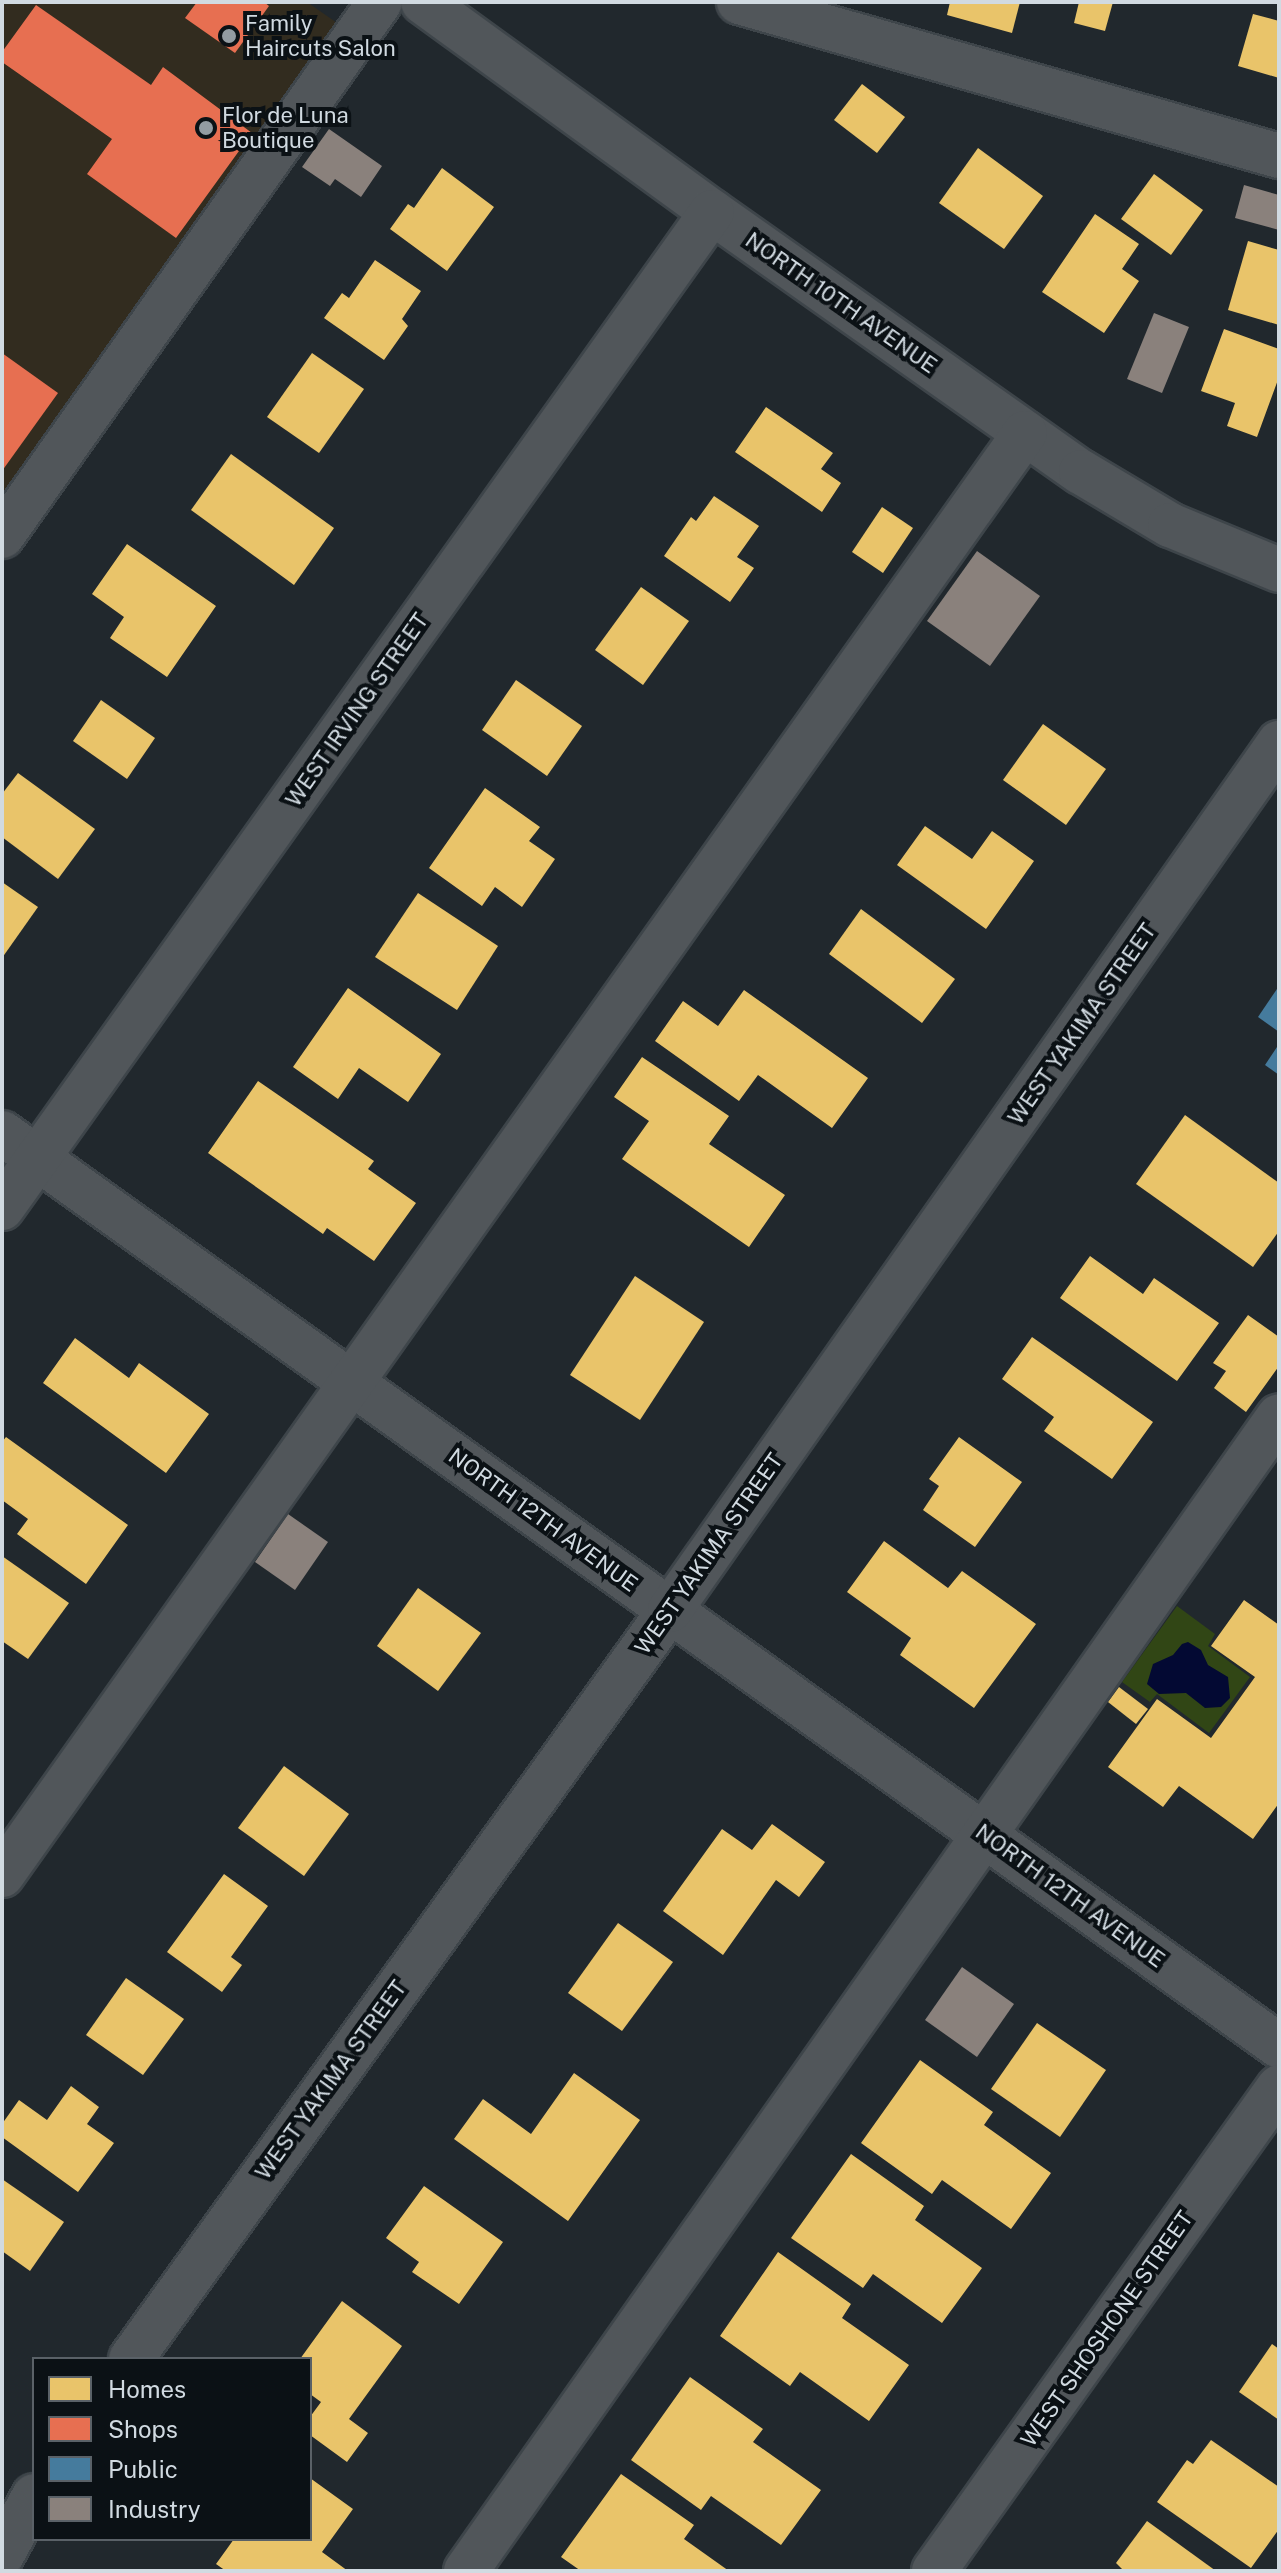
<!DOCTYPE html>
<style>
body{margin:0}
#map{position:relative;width:1281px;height:2573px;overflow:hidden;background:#21282d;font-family:"Public Sans",sans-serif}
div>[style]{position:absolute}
.commercial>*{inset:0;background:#322c1f}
.green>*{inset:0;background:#314615}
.water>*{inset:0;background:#030933}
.homes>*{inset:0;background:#e9c46a}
.shops>*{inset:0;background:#e76f51}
.public>*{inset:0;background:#457b9d}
.industry>*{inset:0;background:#8a817c}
.roads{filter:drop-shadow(2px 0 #3e454a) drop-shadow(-2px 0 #3e454a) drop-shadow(0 2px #3e454a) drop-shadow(0 -2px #3e454a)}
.minor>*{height:44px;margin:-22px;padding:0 22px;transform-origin:22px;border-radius:22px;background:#51565a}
.dots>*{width:22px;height:22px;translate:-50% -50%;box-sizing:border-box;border:4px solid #0b1115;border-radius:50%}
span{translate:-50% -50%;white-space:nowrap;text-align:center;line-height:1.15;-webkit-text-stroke:8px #0b1115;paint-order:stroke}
.poi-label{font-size:22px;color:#d1dae1}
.left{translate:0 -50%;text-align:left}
.street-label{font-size:22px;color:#d1dae1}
.frame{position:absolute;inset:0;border:4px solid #d1dae1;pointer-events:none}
.legend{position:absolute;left:32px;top:2357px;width:280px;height:184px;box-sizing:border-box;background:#0b1115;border:2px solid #5a6167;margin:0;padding:10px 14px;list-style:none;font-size:24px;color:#d1dae1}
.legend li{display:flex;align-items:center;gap:16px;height:40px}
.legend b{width:40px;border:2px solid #5a6167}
</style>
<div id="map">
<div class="commercial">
<i style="clip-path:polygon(2px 2px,307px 2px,360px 39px,2px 544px)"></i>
</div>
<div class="green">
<i style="clip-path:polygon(1177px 1606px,1215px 1634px,1208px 1646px,1250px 1677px,1209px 1733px,1157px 1694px,1150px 1702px,1122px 1682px)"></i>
</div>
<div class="water">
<i style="clip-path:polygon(1188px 1642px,1201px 1650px,1208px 1665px,1228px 1677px,1230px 1698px,1221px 1707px,1205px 1708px,1186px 1693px,1159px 1694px,1147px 1684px,1153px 1664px,1173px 1655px,1182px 1644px)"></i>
</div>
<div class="homes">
<i style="clip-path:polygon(950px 2px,1020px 2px,1012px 33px,947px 15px)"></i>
<i style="clip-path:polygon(1079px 2px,1113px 2px,1105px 31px,1074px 23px)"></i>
<i style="clip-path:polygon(1253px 14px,1279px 21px,1279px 78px,1238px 66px)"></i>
<i style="clip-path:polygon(862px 84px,905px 117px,877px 153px,834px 120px)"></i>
<i style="clip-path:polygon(978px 148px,1043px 196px,1004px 249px,939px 203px)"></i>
<i style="clip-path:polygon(442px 168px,494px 207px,447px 271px,390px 229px,408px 204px,414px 208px)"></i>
<i style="clip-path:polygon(1154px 174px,1203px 210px,1171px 255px,1121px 219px)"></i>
<i style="clip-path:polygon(1095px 214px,1139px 244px,1122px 269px,1139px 281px,1104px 333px,1042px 292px)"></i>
<i style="clip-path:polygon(1248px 241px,1279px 250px,1279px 325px,1228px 310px)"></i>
<i style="clip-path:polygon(375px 260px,421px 291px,402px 319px,408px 326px,384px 360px,324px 318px,342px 293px,349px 298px)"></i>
<i style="clip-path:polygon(1224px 329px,1279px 349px,1279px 377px,1257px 437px,1227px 426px,1235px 403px,1201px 391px)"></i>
<i style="clip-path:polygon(312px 353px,364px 389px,319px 453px,267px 417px)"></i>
<i style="clip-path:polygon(766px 407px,833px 453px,821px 469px,841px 483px,822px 512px,735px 452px)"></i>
<i style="clip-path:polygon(231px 454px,334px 528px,294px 585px,191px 510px)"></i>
<i style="clip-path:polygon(714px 496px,759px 526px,737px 557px,754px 568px,730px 602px,664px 556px,691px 517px,696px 521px)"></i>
<i style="clip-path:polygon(882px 507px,913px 528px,883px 573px,852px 552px)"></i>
<i style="clip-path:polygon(127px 544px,216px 606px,167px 677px,110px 638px,124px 617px,92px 594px)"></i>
<i style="clip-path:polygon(641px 587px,689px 621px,643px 685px,595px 650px)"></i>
<i style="clip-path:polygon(516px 680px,582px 726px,547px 776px,482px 730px)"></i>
<i style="clip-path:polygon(101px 700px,155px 738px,127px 779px,73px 741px)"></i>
<i style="clip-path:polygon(1043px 724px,1106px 769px,1066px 825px,1003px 780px)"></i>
<i style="clip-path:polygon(18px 773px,95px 829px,58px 879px,2px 837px,2px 794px)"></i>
<i style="clip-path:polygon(485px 788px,540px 827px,529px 841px,555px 859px,522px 907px,495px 887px,482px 906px,429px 868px)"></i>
<i style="clip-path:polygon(925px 826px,972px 859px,992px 831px,1034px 861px,986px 929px,897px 865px)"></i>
<i style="clip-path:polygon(2px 882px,38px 907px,2px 958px)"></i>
<i style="clip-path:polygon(418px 893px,498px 946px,457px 1010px,375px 957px)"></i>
<i style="clip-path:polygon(861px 909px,955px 979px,922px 1023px,829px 954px)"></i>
<i style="clip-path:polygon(348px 988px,441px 1054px,408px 1102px,359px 1068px,338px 1099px,293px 1067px)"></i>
<i style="clip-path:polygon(744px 990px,868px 1078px,832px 1128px,758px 1075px,739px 1101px,655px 1041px,683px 1001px,718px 1026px)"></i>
<i style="clip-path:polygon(642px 1057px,729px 1116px,709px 1144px,785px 1195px,749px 1247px,622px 1159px,649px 1121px,614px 1097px)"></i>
<i style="clip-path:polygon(258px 1081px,374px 1161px,368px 1169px,416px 1203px,374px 1261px,327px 1228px,323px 1234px,208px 1153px)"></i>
<i style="clip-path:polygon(1185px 1115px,1279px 1183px,1279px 1231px,1253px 1267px,1136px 1184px)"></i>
<i style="clip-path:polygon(1090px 1256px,1143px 1294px,1154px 1278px,1219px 1323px,1177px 1381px,1060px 1298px)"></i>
<i style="clip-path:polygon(635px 1276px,704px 1322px,640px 1420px,570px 1375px)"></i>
<i style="clip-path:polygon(1248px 1315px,1279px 1337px,1279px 1366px,1246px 1412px,1214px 1388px,1226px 1371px,1213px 1363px)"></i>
<i style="clip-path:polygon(1032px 1337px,1153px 1422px,1112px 1479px,1044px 1431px,1054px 1417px,1002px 1379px)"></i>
<i style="clip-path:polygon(75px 1338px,129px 1378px,139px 1363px,209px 1414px,166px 1473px,43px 1383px)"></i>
<i style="clip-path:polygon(6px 1437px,128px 1525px,86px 1584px,17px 1534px,28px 1519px,2px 1500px,2px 1442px)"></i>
<i style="clip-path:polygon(959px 1437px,1022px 1482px,975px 1547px,923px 1510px,939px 1486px,929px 1479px)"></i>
<i style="clip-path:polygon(884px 1541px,948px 1588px,962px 1571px,1036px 1624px,974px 1708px,900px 1655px,911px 1638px,847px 1592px)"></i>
<i style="clip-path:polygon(2px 1556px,69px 1603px,28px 1659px,2px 1641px)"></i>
<i style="clip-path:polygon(418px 1588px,481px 1633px,438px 1691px,377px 1646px)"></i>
<i style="clip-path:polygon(1244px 1600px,1279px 1625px,1279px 1803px,1253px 1839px,1179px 1786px,1163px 1807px,1108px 1767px,1157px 1699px,1211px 1738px,1255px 1677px,1211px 1646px)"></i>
<i style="clip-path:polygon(1119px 1687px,1148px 1709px,1136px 1724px,1108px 1702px)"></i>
<i style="clip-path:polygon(284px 1766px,349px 1814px,304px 1876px,238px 1828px)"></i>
<i style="clip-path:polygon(772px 1824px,825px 1862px,799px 1897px,776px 1880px,723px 1955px,663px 1911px,722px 1829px,752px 1850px)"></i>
<i style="clip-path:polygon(224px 1874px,268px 1906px,231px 1957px,242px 1965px,222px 1992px,167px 1952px)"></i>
<i style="clip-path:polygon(618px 1923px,673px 1962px,622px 2031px,568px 1993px)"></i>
<i style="clip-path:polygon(126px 1978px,184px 2019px,143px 2075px,86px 2035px)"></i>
<i style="clip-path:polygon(1037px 2023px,1106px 2070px,1060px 2137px,991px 2089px)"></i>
<i style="clip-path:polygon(920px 2060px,993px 2112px,984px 2125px,1051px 2173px,1011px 2229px,942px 2180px,932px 2194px,861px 2143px)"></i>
<i style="clip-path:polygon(574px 2073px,640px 2120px,568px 2221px,454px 2139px,483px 2099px,531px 2134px)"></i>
<i style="clip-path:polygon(71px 2086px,99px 2107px,87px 2124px,114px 2143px,78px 2192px,2px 2137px,2px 2124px,19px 2100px,47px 2120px)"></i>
<i style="clip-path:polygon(851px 2154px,924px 2206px,915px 2220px,982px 2268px,942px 2323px,873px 2274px,863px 2288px,791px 2238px)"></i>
<i style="clip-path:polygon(2px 2179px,64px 2222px,30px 2271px,2px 2251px)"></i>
<i style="clip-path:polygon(424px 2186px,503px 2242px,459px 2304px,412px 2272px,419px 2262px,386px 2238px)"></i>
<i style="clip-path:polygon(778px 2252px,851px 2304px,842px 2318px,909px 2365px,869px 2421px,800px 2372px,790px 2386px,720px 2336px)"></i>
<i style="clip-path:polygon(342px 2301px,402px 2346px,349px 2419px,368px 2433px,347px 2462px,310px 2435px,310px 2417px,321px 2402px,310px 2394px,310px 2359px,300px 2359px)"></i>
<i style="clip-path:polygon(1272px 2344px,1279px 2349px,1279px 2420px,1239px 2392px)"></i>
<i style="clip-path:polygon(690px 2377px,763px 2429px,753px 2442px,821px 2490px,781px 2545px,711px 2496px,701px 2510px,631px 2460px)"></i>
<i style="clip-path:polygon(1211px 2440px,1279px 2487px,1279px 2529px,1251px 2568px,1157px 2502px,1187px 2460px,1193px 2464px)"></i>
<i style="clip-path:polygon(621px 2474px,694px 2525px,684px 2539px,729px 2571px,581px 2571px,561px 2557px)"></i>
<i style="clip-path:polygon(310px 2478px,353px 2509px,322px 2552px,348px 2571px,226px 2571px,216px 2564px,234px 2539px,310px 2539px)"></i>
<i style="clip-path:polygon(1147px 2521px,1216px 2571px,1124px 2571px,1116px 2563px)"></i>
</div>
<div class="shops">
<i style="clip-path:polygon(197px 2px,264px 2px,269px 6px,235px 53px,185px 18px)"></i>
<i style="clip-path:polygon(36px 5px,151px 85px,163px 67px,252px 133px,176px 238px,87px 174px,112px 139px,2px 62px,2px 52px)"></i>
<i style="clip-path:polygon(2px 353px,58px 393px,2px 471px)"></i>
</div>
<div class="public">
<i style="clip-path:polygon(1279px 986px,1279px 1032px,1258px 1017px)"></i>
<i style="clip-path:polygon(1279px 1044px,1279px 1075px,1265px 1065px)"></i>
</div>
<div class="industry">
<i style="clip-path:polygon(329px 129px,382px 166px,361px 197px,335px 179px,330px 186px,302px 167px)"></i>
<i style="clip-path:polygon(1244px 185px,1279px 195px,1279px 230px,1235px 218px)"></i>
<i style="clip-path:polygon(1154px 313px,1189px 327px,1162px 393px,1127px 379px)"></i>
<i style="clip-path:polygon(977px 551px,1040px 596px,990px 666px,927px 621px)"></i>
<i style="clip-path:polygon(288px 1514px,328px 1542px,295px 1590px,255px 1562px)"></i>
<i style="clip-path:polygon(962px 1967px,1014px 2004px,977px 2057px,925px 2020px)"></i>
</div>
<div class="roads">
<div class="minor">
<i style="left:423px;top:2px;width:357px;rotate:36deg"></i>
<i style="left:712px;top:212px;width:451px;rotate:35.2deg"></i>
<i style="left:1081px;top:472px;width:104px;rotate:30.8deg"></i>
<i style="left:1170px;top:525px;width:118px;rotate:22.4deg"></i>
<i style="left:739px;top:2px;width:562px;rotate:15.92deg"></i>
<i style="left:2px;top:536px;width:654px;rotate:-54.71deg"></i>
<i style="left:2px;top:1133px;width:1570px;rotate:35.56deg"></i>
<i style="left:2px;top:1208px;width:1223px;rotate:-54.52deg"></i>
<i style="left:2px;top:1875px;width:1768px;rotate:-54.65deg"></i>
<i style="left:131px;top:2359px;width:923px;rotate:-54.26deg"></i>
<i style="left:670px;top:1610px;width:1060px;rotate:-54.91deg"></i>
<i style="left:2px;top:2555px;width:67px;rotate:-61.5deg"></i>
<i style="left:466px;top:2571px;width:1412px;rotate:-54.86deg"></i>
<i style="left:934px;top:2571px;width:594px;rotate:-54.52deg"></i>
</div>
</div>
<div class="dots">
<i style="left:229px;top:36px;background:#939ca2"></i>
<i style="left:206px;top:128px;background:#939ca2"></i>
</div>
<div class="poi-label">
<span class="left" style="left:245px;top:36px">Family<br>Haircuts Salon</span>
<span class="left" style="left:222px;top:128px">Flor de Luna<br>Boutique</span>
</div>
<div class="street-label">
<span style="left:841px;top:303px;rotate:35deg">NORTH 10TH AVENUE</span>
<span style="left:357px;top:710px;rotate:-55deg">WEST IRVING STREET</span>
<span style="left:1082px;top:1024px;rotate:-55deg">WEST YAKIMA STREET</span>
<span style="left:543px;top:1520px;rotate:36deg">NORTH 12TH AVENUE</span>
<span style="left:709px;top:1554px;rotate:-55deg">WEST YAKIMA STREET</span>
<span style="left:1070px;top:1896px;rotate:36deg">NORTH 12TH AVENUE</span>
<span style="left:331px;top:2080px;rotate:-54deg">WEST YAKIMA STREET</span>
<span style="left:1107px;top:2329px;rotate:-55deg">WEST SHOSHONE STREET</span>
</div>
<div class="frame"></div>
<ul class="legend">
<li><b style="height:22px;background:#e9c46a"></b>Homes</li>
<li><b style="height:22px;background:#e76f51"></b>Shops</li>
<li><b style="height:22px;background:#457b9d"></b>Public</li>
<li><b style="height:22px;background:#8a817c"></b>Industry</li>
</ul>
</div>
